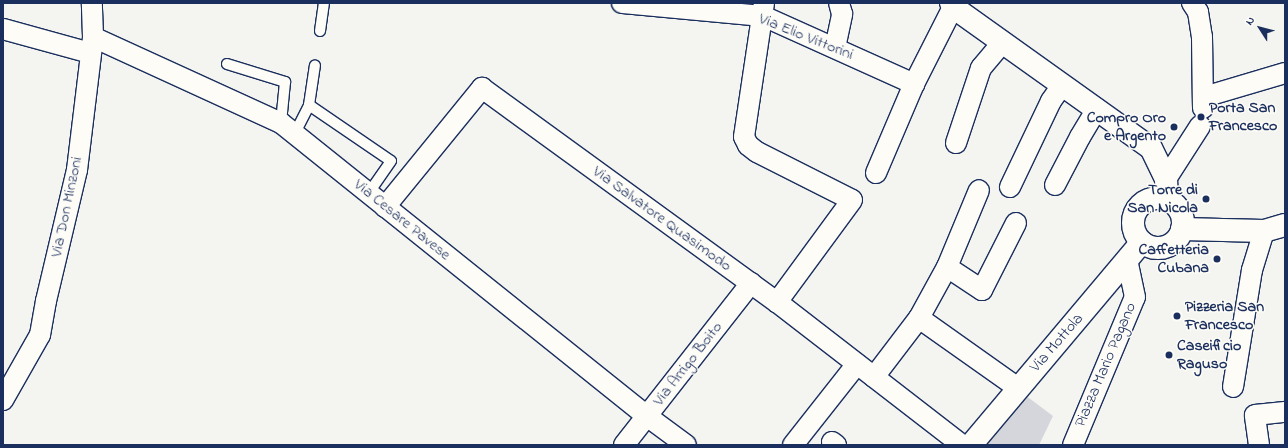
<!DOCTYPE html>
<style>
body{margin:0}
#map{position:relative;width:1288px;height:448px;overflow:hidden;background:#f4f4f1;font-family:"Indie Flower",sans-serif}
div>[style]{position:absolute}
.green>*{inset:0;background:#d4d6db}
.roads{filter:drop-shadow(1px 0 #1b2f5e) drop-shadow(-1px 0 #1b2f5e) drop-shadow(0 1px #1b2f5e) drop-shadow(0 -1px #1b2f5e)}
.lane>*{height:10px;margin:-5px;padding:0 5px;transform-origin:5px;border-radius:5px;background:#fdfcf7}
.street>*{height:20px;margin:-10px;padding:0 10px;transform-origin:10px;border-radius:10px;background:#fdfcf7}
.secondary>*{height:22px;margin:-11px;padding:0 11px;transform-origin:11px;border-radius:11px;background:#fdfcf7}
.secondary>.ring{margin:-11px;padding:0;box-sizing:content-box;background:none;border:22px solid #fdfcf7;border-radius:50%}
.dots>*{width:11px;height:11px;translate:-50% -50%;box-sizing:border-box;border:2px solid #fdfcf7;border-radius:50%}
span{translate:-50% -50%;white-space:nowrap;text-align:center;line-height:1.15;-webkit-text-stroke:3px #fdfcf7;paint-order:stroke}
.street-label{font-size:16px;color:#1b2f5e}
.poi-label{font-size:16px;color:#1b2f5e;font-weight:700}
.left{translate:0 -50%;text-align:left}
.right{translate:-100% -50%;text-align:right}
.frame{position:absolute;inset:0;border:4px solid #1b2f5e;pointer-events:none}
.north{position:absolute;left:1240px;top:8px;width:40px;height:40px;-webkit-text-stroke:3px #fdfcf7;paint-order:stroke;rotate:306deg;font-size:11px;font-weight:700;line-height:16px;text-align:center;color:#1b2f5e}
.north::after{content:'';display:block;margin:auto;width:14px;height:18px;background:#1b2f5e;clip-path:polygon(50% 0,100% 100%,50% 72%,0 100%)}
</style>
<div id="map">
<div class="green">
<i style="clip-path:polygon(1025px 395px,1053px 416px,1039px 445px,984px 445px)"></i>
</div>
<div class="roads">
<div class="lane">
<i style="left:320px;top:31px;width:28px;rotate:-82deg"></i>
<i style="left:227px;top:64px;width:61px;rotate:17.2deg"></i>
<i style="left:285px;top:82px;width:41px;rotate:95.6deg"></i>
<i style="left:309px;top:105px;width:40px;rotate:-81.5deg"></i>
<i style="left:295px;top:133px;width:31px;rotate:-63deg"></i>
<i style="left:309px;top:105px;width:99px;rotate:34.3deg"></i>
<i style="left:391px;top:161px;width:40px;rotate:124.9deg"></i>
</div>
<div class="street">
<i style="left:622px;top:3px;width:142px;rotate:5.3deg"></i>
<i style="left:763px;top:16px;width:166px;rotate:24.2deg"></i>
<i style="left:764px;top:3px;width:135px;rotate:98.5deg"></i>
<i style="left:744px;top:137px;width:9px;rotate:63deg"></i>
<i style="left:748px;top:145px;width:11px;rotate:38deg"></i>
<i style="left:757px;top:152px;width:106px;rotate:26.8deg"></i>
<i style="left:852px;top:200px;width:127px;rotate:126.3deg"></i>
<i style="left:1192px;top:3px;width:11px;rotate:56deg"></i>
<i style="left:1198px;top:12px;width:25px;rotate:81deg"></i>
<i style="left:1202px;top:37px;width:71px;rotate:89.2deg"></i>
<i style="left:3px;top:29px;width:90px;rotate:15.4deg"></i>
<i style="left:93px;top:37px;width:207px;rotate:24.6deg"></i>
<i style="left:281px;top:123px;width:470px;rotate:38.7deg"></i>
<i style="left:648px;top:417px;width:47px;rotate:36.4deg"></i>
<i style="left:835px;top:48px;width:35px;rotate:-78deg"></i>
<i style="left:842px;top:14px;width:11px;rotate:-105deg"></i>
<i style="left:1204px;top:97px;width:84px;rotate:-16.5deg"></i>
<i style="left:956px;top:143px;width:79px;rotate:-71.6deg"></i>
<i style="left:981px;top:68px;width:34px;rotate:-50deg"></i>
<i style="left:876px;top:173px;width:97px;rotate:-66.9deg"></i>
<i style="left:914px;top:84px;width:86px;rotate:-63.1deg"></i>
<i style="left:1166px;top:179px;width:63px;rotate:-57.3deg"></i>
<i style="left:1055px;top:185px;width:54px;rotate:-62.5deg"></i>
<i style="left:1080px;top:137px;width:33px;rotate:-59deg"></i>
<i style="left:1010px;top:187px;width:95px;rotate:-64.5deg"></i>
<i style="left:1051px;top:101px;width:19px;rotate:-55deg"></i>
<i style="left:385px;top:207px;width:154px;rotate:-50.8deg"></i>
<i style="left:482px;top:88px;width:364px;rotate:36deg"></i>
<i style="left:777px;top:302px;width:234px;rotate:37.7deg"></i>
<i style="left:947px;top:267px;width:42px;rotate:33.3deg"></i>
<i style="left:982px;top:290px;width:75px;rotate:-63.1deg"></i>
<i style="left:919px;top:318px;width:121px;rotate:35.3deg"></i>
<i style="left:874px;top:377px;width:74px;rotate:-52.7deg"></i>
<i style="left:919px;top:318px;width:58px;rotate:-61.2deg"></i>
<i style="left:947px;top:267px;width:83px;rotate:-67.4deg"></i>
<i style="left:1233px;top:387px;width:119px;rotate:-80.8deg"></i>
<i style="left:1252px;top:270px;width:41px;rotate:-72.9deg"></i>
<i style="left:3px;top:400px;width:75px;rotate:-60.4deg"></i>
<i style="left:40px;top:335px;width:35px;rotate:-80deg"></i>
<i style="left:46px;top:301px;width:135px;rotate:-76.7deg"></i>
<i style="left:77px;top:170px;width:134px;rotate:-83.1deg"></i>
<i style="left:93px;top:37px;width:34px;rotate:-92deg"></i>
<i style="left:832px;top:442px;width:5px;rotate:37deg"></i>
<i style="left:624px;top:445px;width:206px;rotate:-51.9deg"></i>
<i style="left:793px;top:445px;width:103px;rotate:-51.7deg"></i>
<i style="left:1073px;top:445px;width:160px;rotate:-67.3deg"></i>
<i style="left:1135px;top:297px;width:38px;rotate:-102deg"></i>
<i style="left:1259px;top:445px;width:30px;rotate:-98deg"></i>
<i style="left:1255px;top:415px;width:30px;rotate:-6deg"></i>
</div>
<div class="secondary">
<i style="left:951px;top:3px;width:4px;rotate:63deg"></i>
<i style="left:953px;top:7px;width:243px;rotate:35.5deg"></i>
<i style="left:1151px;top:148px;width:34px;rotate:64deg"></i>
<i style="left:1166px;top:179px;width:20px;rotate:87deg"></i>
<i class="ring" style="left:1133px;top:198px;width:28px;height:28px"></i>
<i style="left:1182px;top:229px;width:82px;rotate:1.4deg"></i>
<i style="left:1264px;top:231px;width:22px;rotate:-16deg"></i>
<i style="left:971px;top:445px;width:265px;rotate:-49.9deg"></i>
</div>
</div>
<div class="dots">
<i style="left:1201px;top:117px;background:#1b2f5e"></i>
<i style="left:1174px;top:127px;background:#1b2f5e"></i>
<i style="left:1206px;top:199px;background:#1b2f5e"></i>
<i style="left:1217px;top:259px;background:#1b2f5e"></i>
<i style="left:1177px;top:316px;background:#1b2f5e"></i>
<i style="left:1169px;top:355px;background:#1b2f5e"></i>
</div>
<div class="street-label">
<span style="left:806px;top:37px;rotate:22deg">Via Elio Vittorini</span>
<span style="left:67px;top:207px;rotate:-78deg">Via Don Minzoni</span>
<span style="left:662px;top:219px;rotate:36deg">Via Salvatore Quasimodo</span>
<span style="left:402px;top:220px;rotate:39deg">Via Cesare Pavese</span>
<span style="left:1057px;top:343px;rotate:-49deg">Via Mottola</span>
<span style="left:688px;top:364px;rotate:-52deg">Via Arrigo Boito</span>
<span style="left:1106px;top:365px;rotate:-67deg">Piazza Mario Pagano</span>
</div>
<div class="poi-label">
<span class="left" style="left:1209px;top:117px">Porta San<br>Francesco</span>
<span class="right" style="left:1166px;top:127px">Compro Oro<br>e Argento</span>
<span class="right" style="left:1198px;top:199px">Torre di<br>San Nicola</span>
<span class="right" style="left:1209px;top:259px">Caffetteria<br>Cubana</span>
<span class="left" style="left:1185px;top:316px">Pizzeria San<br>Francesco</span>
<span class="left" style="left:1177px;top:355px">Caseificio<br>Raguso</span>
</div>
<div class="frame"></div>
<div class="north">N</div>
</div>
